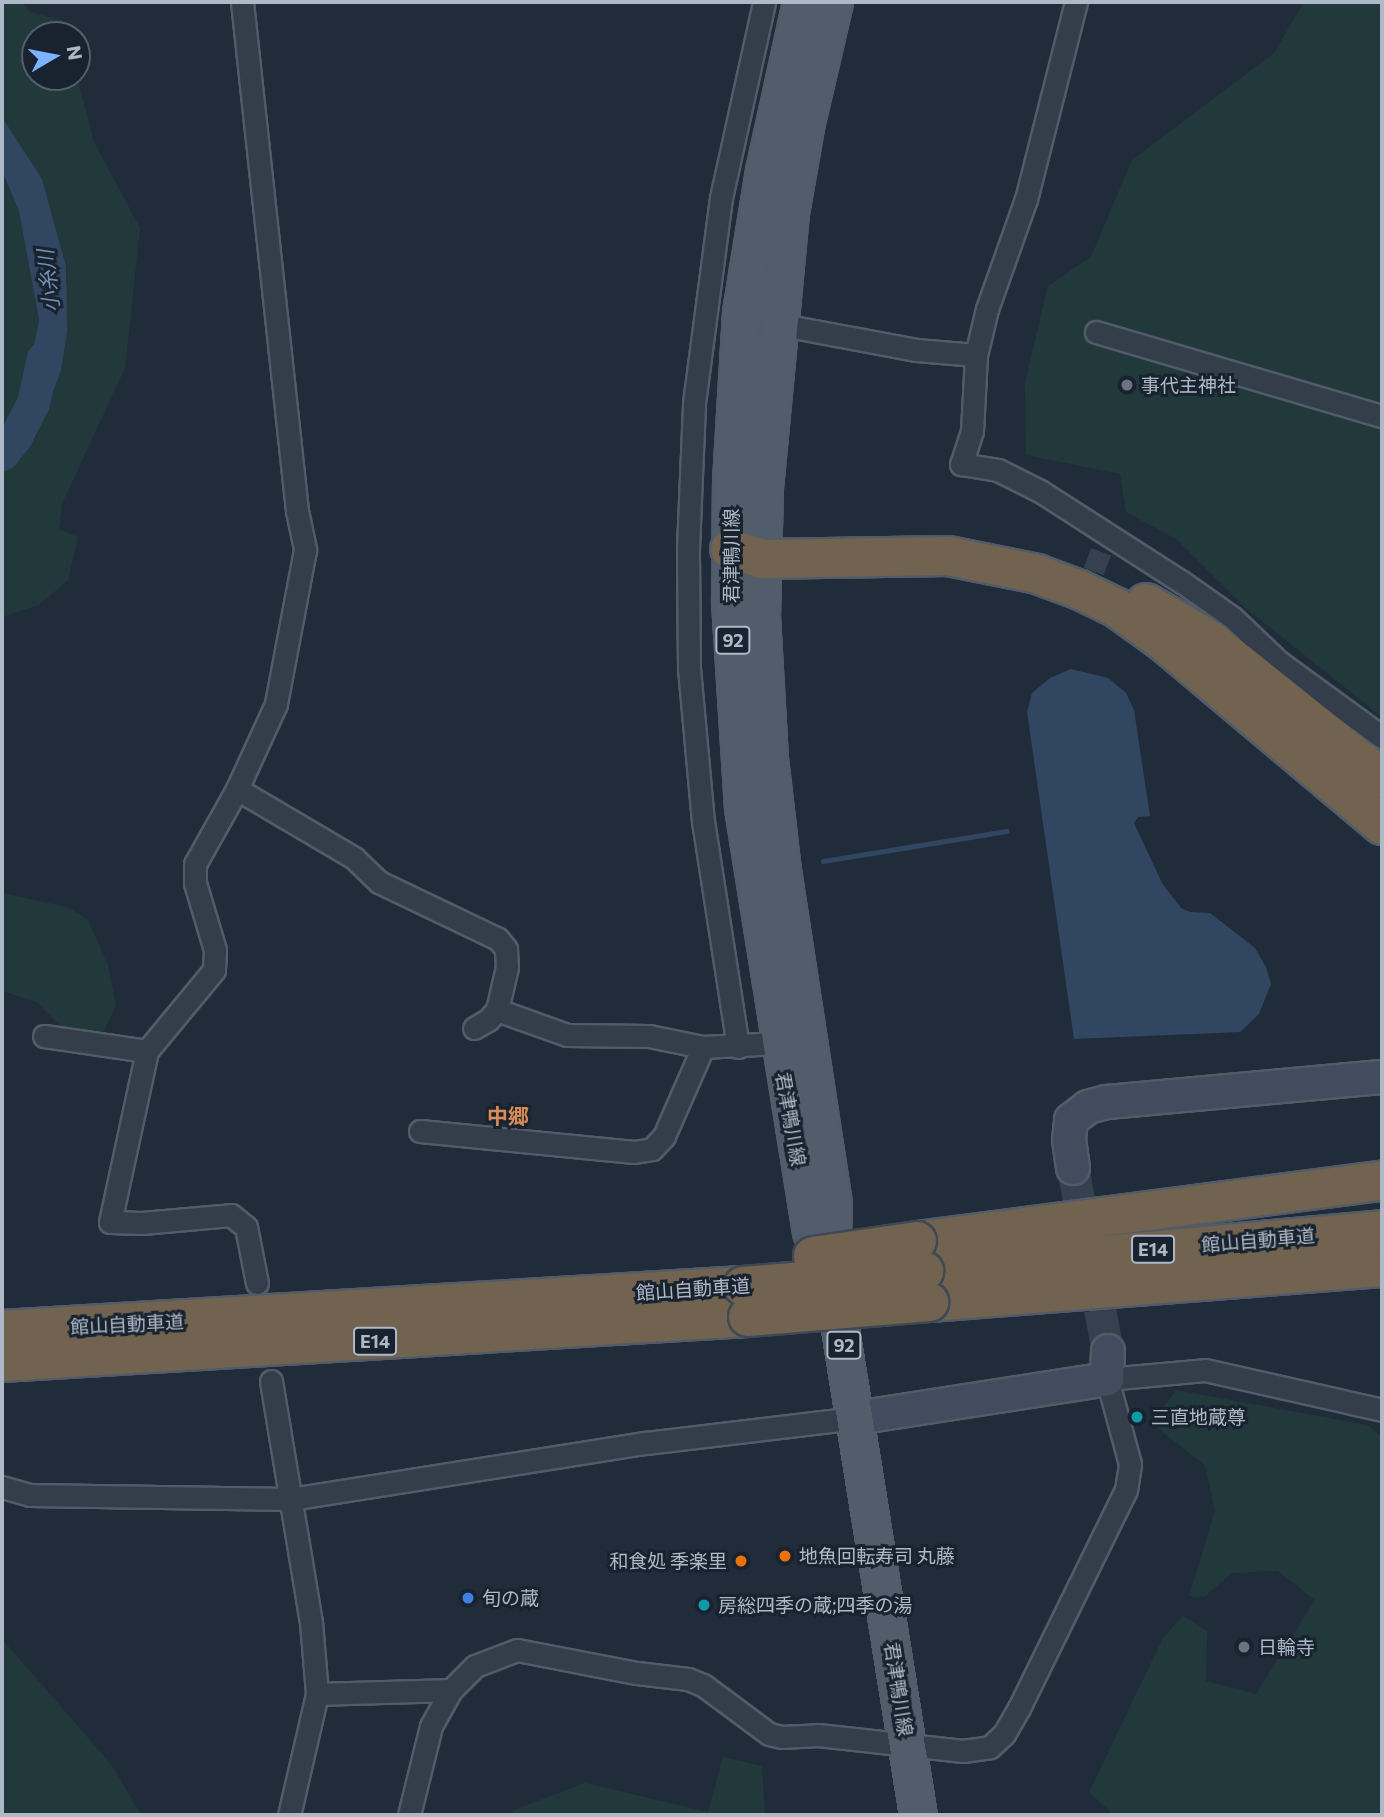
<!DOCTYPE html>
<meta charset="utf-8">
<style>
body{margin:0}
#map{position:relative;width:1384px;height:1817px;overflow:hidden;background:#202c3a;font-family:Commissioner,"Noto Sans JP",sans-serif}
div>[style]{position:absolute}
.green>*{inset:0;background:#22393c}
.water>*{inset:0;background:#314761}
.stream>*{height:5px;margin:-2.5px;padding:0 2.5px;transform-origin:2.5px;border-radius:2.5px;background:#314761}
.river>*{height:33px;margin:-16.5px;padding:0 16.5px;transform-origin:16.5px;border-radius:16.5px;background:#314761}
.street-tunnel>*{height:21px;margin-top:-10.5px;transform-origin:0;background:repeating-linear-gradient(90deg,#35414f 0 21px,transparent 0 31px)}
.secondary-tunnel>*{height:32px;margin-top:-16px;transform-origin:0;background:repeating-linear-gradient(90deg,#35414f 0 32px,transparent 0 48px)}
.roads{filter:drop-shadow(2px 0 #515c68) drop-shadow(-2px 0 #515c68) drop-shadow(0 2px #515c68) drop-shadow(0 -2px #515c68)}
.street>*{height:21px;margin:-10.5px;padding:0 10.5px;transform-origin:10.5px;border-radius:10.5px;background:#343e4b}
.secondary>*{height:32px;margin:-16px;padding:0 16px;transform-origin:16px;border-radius:16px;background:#414d5e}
.primary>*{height:35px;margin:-17.5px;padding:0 17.5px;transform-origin:17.5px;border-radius:17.5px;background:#515d6b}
.highway>*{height:38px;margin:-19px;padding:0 19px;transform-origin:19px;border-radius:19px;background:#716350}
.bridges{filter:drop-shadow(2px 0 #3e4955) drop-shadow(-2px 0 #3e4955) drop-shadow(0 2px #3e4955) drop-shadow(0 -2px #3e4955)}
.highway-bridge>*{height:38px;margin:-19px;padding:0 19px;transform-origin:19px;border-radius:19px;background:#716350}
.dots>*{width:19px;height:19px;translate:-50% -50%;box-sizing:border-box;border:4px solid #19232f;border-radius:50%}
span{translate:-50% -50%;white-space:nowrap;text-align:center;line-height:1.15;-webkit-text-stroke:6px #19232f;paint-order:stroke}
.shield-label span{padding:2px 5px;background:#19232f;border:2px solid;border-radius:5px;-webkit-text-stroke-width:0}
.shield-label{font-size:18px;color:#aeb9c7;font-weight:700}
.poi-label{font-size:19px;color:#aeb9c7}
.left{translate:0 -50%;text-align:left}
.right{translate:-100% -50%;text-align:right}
.street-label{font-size:19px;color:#aeb9c7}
.water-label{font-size:21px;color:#7490b2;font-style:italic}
.neighbourhood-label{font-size:21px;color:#da8b56;font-weight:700}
.frame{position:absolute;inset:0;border:4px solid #aeb9c7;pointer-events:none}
.north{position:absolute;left:21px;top:21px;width:70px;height:70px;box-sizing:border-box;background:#19232f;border:2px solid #555f6c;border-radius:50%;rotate:80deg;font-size:19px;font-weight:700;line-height:28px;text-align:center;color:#aeb9c7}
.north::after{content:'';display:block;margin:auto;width:24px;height:32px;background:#7cb3fe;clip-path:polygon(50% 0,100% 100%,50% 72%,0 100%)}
</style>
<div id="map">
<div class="green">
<i style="clip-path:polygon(2px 2px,22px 2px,30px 12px,63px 21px,67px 35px,35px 35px,35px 77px,77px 77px,94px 142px,140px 228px,125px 368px,62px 504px,59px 529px,78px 537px,68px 580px,39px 605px,2px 617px,2px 171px,19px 211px,39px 320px,29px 371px,67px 281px,66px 266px,42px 179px,2px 117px)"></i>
<i style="clip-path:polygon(1304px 2px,1382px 2px,1382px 717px,1243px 606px,1176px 539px,1126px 512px,1120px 474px,1026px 455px,1025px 382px,1048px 286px,1091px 257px,1132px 160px,1274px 53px)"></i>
<i style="clip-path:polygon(2px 893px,67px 907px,88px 920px,108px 965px,116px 1006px,104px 1031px,67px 1033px,37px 1002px,2px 991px)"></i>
<i style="clip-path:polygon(1176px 1390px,1368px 1425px,1382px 1437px,1382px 1815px,1114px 1815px,1089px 1792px,1163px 1638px,1183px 1616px,1207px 1631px,1206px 1681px,1256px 1694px,1315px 1600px,1278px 1571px,1232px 1573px,1204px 1597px,1189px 1596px,1215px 1511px,1205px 1465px,1152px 1424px)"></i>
<i style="clip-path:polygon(2px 1639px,111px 1764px,141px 1815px,2px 1815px)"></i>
<i style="clip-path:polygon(723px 1757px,762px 1766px,765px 1815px,511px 1815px,514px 1810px,585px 1783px,708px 1812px)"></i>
</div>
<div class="water">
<i style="clip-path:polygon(2px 117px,42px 179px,66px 266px,67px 332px,61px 370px,51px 397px,33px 403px,29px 371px,39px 320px,19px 211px,2px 171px)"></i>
<i style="clip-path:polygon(1071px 669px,1108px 678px,1126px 693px,1134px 710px,1150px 816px,1138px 817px,1134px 823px,1162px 883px,1181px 908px,1190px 912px,1210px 913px,1255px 948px,1266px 967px,1271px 984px,1259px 1014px,1240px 1032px,1074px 1039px,1027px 712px,1032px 693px,1050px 678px)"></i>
</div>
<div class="stream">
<i style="left:823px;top:861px;width:186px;rotate:-9.3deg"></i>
</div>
<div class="river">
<i style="left:2px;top:454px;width:21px;rotate:-51deg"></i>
<i style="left:15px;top:438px;width:39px;rotate:-63deg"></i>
<i style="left:33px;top:403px;width:46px;rotate:-77.5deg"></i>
</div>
<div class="street-tunnel">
<i style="left:1083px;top:600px;width:54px;rotate:-69.6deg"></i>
<i style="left:257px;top:1283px;width:99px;rotate:81.9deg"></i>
</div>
<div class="secondary-tunnel">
<i style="left:1073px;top:1168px;width:186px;rotate:79.2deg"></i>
</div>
<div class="roads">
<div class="street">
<i style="left:242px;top:2px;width:512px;rotate:83.83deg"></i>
<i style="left:297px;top:511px;width:40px;rotate:78deg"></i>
<i style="left:305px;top:550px;width:157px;rotate:100.7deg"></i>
<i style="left:276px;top:704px;width:94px;rotate:114.6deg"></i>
<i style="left:237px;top:789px;width:86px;rotate:119.2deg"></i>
<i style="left:195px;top:864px;width:19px;rotate:90deg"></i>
<i style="left:195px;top:883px;width:70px;rotate:73.4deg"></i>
<i style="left:215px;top:950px;width:20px;rotate:93deg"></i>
<i style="left:214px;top:970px;width:105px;rotate:129.6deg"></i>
<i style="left:147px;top:1051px;width:175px;rotate:102.2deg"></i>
<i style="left:110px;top:1222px;width:32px;rotate:2deg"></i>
<i style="left:142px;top:1223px;width:89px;rotate:-5.1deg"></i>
<i style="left:231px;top:1215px;width:19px;rotate:39deg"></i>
<i style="left:246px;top:1227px;width:57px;rotate:78.9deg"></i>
<i style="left:1076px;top:2px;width:203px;rotate:104.2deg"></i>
<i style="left:1026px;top:199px;width:117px;rotate:109.5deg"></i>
<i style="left:987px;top:309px;width:47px;rotate:103.4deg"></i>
<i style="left:976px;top:355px;width:76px;rotate:93deg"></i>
<i style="left:972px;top:431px;width:35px;rotate:108deg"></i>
<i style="left:961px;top:464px;width:37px;rotate:9deg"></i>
<i style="left:998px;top:470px;width:47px;rotate:26.6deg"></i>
<i style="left:1040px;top:491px;width:169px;rotate:32.7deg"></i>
<i style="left:1182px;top:582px;width:62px;rotate:35.2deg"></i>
<i style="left:1233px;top:618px;width:64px;rotate:43.7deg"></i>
<i style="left:1279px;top:662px;width:127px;rotate:36.1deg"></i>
<i style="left:777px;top:324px;width:141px;rotate:10.6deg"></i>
<i style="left:916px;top:350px;width:60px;rotate:4.8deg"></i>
<i style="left:1096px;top:332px;width:298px;rotate:16.4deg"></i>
<i style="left:237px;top:789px;width:136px;rotate:30.5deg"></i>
<i style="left:354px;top:858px;width:35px;rotate:44deg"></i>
<i style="left:379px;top:882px;width:132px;rotate:25.6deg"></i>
<i style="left:498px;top:939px;width:13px;rotate:51deg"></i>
<i style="left:506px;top:949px;width:18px;rotate:87deg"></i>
<i style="left:507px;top:967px;width:44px;rotate:103.1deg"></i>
<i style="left:497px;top:1010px;width:13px;rotate:132deg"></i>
<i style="left:488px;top:1020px;width:16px;rotate:150deg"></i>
<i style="left:497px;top:1010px;width:74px;rotate:19.7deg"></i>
<i style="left:567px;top:1035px;width:82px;rotate:0.7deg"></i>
<i style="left:649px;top:1036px;width:55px;rotate:11.5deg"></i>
<i style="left:703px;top:1047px;width:75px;rotate:-3.1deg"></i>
<i style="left:44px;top:1036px;width:104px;rotate:8.3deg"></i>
<i style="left:738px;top:1047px;width:228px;rotate:-98.8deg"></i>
<i style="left:703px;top:822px;width:155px;rotate:-95.2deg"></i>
<i style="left:689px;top:668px;width:120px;rotate:-90.5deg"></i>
<i style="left:688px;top:548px;width:145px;rotate:-87.6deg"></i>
<i style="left:694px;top:403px;width:207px;rotate:-82.5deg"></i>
<i style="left:721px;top:198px;width:201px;rotate:-77.6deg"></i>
<i style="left:420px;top:1131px;width:215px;rotate:5.6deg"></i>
<i style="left:634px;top:1152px;width:18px;rotate:-9deg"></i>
<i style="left:652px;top:1149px;width:18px;rotate:-47deg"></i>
<i style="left:664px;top:1136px;width:97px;rotate:-66.3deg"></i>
<i style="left:271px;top:1381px;width:244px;rotate:80.6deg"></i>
<i style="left:311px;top:1622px;width:72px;rotate:85.2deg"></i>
<i style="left:317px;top:1694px;width:124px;rotate:103deg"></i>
<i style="left:2px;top:1487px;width:29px;rotate:16deg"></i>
<i style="left:30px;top:1495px;width:261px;rotate:0.9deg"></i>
<i style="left:291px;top:1499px;width:359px;rotate:-9deg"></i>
<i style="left:646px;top:1443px;width:211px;rotate:-6.8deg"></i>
<i style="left:317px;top:1694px;width:134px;rotate:-1.7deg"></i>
<i style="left:409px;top:1815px;width:92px;rotate:-76.1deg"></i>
<i style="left:431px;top:1726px;width:41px;rotate:-60.9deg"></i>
<i style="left:451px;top:1690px;width:34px;rotate:-45deg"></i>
<i style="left:475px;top:1666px;width:45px;rotate:-20.9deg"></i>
<i style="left:517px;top:1650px;width:122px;rotate:10.9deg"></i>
<i style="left:637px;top:1673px;width:51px;rotate:6.7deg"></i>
<i style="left:688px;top:1679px;width:16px;rotate:22deg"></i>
<i style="left:703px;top:1685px;width:82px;rotate:36.6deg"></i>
<i style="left:769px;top:1734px;width:13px;rotate:13deg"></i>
<i style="left:782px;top:1737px;width:36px;rotate:-3deg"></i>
<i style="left:818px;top:1735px;width:146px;rotate:6.3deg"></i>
<i style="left:963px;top:1751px;width:27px;rotate:-8deg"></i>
<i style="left:990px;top:1747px;width:19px;rotate:-43deg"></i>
<i style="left:1004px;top:1734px;width:30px;rotate:-60deg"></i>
<i style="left:1019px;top:1708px;width:243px;rotate:-63.9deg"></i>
<i style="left:1126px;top:1490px;width:26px;rotate:-81deg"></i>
<i style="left:1130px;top:1464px;width:88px;rotate:-105.1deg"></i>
<i style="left:1107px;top:1379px;width:98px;rotate:-5.2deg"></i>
<i style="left:1205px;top:1370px;width:181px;rotate:12.7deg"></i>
</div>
<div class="secondary">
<i style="left:1073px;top:1168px;width:28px;rotate:-98deg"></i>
<i style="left:1069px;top:1140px;width:20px;rotate:-84deg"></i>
<i style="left:1071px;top:1120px;width:21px;rotate:-37deg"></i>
<i style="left:1088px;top:1107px;width:20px;rotate:-15deg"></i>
<i style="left:1107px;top:1102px;width:276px;rotate:-5.2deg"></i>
<i style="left:856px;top:1418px;width:254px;rotate:-8.8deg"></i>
<i style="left:1107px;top:1379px;width:28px;rotate:-88deg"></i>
</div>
<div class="primary">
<i style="left:801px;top:2px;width:172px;rotate:102.4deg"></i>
<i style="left:764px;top:170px;width:144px;rotate:99.2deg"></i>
<i style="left:741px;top:312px;width:166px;rotate:93.4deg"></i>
<i style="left:731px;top:478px;width:124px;rotate:90.5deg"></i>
<i style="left:730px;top:602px;width:206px;rotate:86.4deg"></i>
<i style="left:743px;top:808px;width:429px;rotate:80.9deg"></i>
<i style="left:811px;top:1232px;width:36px;rotate:63deg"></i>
<i style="left:834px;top:2px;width:123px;rotate:103.1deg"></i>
<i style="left:806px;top:122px;width:92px;rotate:100deg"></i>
<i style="left:790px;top:213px;width:274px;rotate:95.4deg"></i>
<i style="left:764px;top:486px;width:129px;rotate:91.3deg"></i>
<i style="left:761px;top:615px;width:143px;rotate:86.8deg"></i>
<i style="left:769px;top:758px;width:113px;rotate:83.4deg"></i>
<i style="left:782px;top:870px;width:338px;rotate:81.3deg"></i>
<i style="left:833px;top:1204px;width:69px;rotate:91.7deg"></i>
<i style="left:831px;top:1273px;width:549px;rotate:80.88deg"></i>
</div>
<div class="highway">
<i style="left:730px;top:549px;width:34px;rotate:17deg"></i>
<i style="left:762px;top:559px;width:186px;rotate:-0.9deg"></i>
<i style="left:948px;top:556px;width:91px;rotate:11.4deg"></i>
<i style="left:1037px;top:574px;width:46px;rotate:20.4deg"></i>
<i style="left:1080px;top:590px;width:41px;rotate:25.9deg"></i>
<i style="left:1117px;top:608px;width:58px;rotate:35.9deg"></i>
<i style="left:1164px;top:642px;width:285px;rotate:40deg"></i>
<i style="left:1146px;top:603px;width:74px;rotate:30deg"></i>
<i style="left:1210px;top:640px;width:221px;rotate:38.7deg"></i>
<i style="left:917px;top:1241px;width:469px;rotate:-7.4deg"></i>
<i style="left:924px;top:1271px;width:460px;rotate:-5.1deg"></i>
<i style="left:929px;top:1302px;width:454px;rotate:-4.4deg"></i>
<i style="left:2px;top:1330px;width:742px;rotate:-3.4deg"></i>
<i style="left:2px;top:1362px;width:747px;rotate:-3.45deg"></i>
</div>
</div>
<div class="bridges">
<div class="highway-bridge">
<i style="left:813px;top:1256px;width:105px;rotate:-8.2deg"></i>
<i style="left:743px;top:1286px;width:182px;rotate:-4.7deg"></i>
<i style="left:748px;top:1317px;width:182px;rotate:-4.7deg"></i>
</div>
</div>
<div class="dots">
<i style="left:1127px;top:385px;background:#6b7280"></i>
<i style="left:1137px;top:1417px;background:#0f9aa8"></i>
<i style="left:785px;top:1556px;background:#e8710a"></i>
<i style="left:741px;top:1561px;background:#e8710a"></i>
<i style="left:468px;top:1598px;background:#3f7fe0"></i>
<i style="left:704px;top:1605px;background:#0f9aa8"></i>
<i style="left:1244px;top:1647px;background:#6b7280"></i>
</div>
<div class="shield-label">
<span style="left:733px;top:640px">92</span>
<span style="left:1153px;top:1249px">E14</span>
<span style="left:375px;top:1341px">E14</span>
<span style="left:844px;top:1345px">92</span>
</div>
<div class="poi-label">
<span class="left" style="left:1141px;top:385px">事代主神社</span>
<span class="left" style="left:1151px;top:1417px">三直地蔵尊</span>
<span class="left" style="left:799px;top:1556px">地魚回転寿司 丸藤</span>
<span class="right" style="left:727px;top:1561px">和食処 季楽里</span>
<span class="left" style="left:482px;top:1598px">旬の蔵</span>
<span class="left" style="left:718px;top:1605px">房総四季の蔵;四季の湯</span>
<span class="left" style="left:1258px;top:1647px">日輪寺</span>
</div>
<div class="street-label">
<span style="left:731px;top:556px;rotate:-90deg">君津鴨川線</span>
<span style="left:791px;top:1119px;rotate:80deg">君津鴨川線</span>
<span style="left:1258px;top:1240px;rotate:-5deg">館山自動車道</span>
<span style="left:693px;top:1289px;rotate:-4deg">館山自動車道</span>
<span style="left:127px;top:1324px;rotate:-3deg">館山自動車道</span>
<span style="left:899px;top:1689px;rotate:81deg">君津鴨川線</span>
</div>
<div class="water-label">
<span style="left:48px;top:281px;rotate:-96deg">小糸川</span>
</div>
<div class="neighbourhood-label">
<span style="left:508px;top:1116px">中郷</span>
</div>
<div class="frame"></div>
<div class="north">N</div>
</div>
